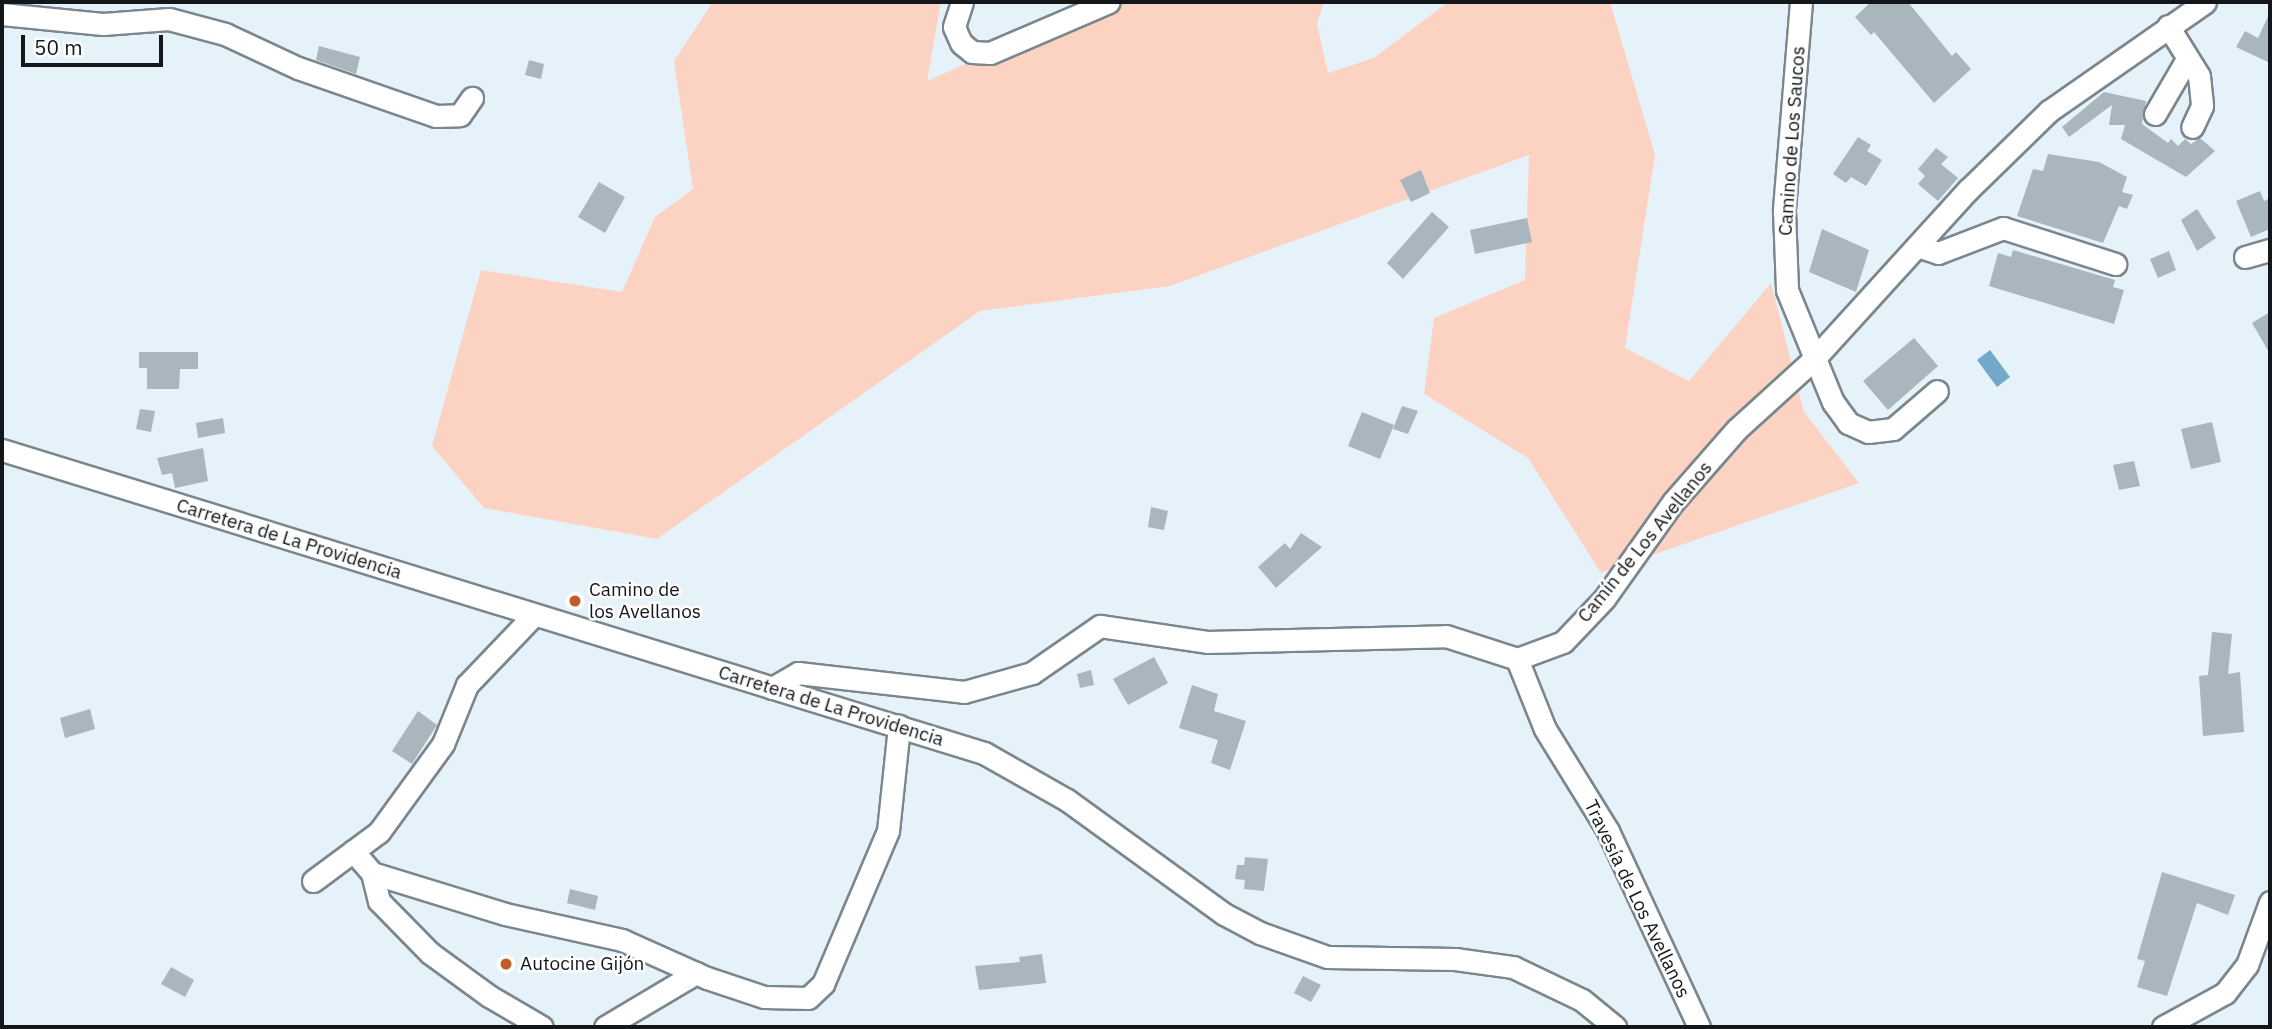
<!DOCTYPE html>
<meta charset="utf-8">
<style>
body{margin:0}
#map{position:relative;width:2272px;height:1029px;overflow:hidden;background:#e6f2fa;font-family:"IBM Plex Sans",sans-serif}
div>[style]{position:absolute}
.green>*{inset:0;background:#fcd3c2}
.water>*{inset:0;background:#72a9c8}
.building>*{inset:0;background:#aab6bd}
.roads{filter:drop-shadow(2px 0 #7b868d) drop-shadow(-2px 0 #7b868d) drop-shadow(0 2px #7b868d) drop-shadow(0 -2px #7b868d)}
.minor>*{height:21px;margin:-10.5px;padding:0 10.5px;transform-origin:10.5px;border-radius:10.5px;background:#fff}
.dots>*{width:19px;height:19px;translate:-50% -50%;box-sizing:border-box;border:4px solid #fdfdfd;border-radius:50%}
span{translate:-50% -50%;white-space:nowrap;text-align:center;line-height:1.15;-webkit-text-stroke:5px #fdfdfd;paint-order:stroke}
.street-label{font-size:19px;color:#13171a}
.poi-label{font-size:19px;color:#13171a}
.left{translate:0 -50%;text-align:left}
.frame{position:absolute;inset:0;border:4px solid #13171a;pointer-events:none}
.scale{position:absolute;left:21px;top:35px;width:142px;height:32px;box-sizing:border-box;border:4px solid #13171a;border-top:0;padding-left:9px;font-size:21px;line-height:24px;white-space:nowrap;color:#13171a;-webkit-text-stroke:5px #fdfdfd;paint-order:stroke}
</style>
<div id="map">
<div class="green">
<i style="clip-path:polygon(713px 2px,941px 2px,927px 81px,1106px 2px,1324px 2px,1317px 24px,1328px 73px,1374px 58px,1448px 2px,1610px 2px,1655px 155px,1625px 348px,1689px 381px,1771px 283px,1804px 412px,1859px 483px,1601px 573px,1528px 458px,1424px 394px,1434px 318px,1525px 280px,1529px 155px,1170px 286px,980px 311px,657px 539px,484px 508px,432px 446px,481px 270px,622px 292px,655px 217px,693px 189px,674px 61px)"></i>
</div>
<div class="water">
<i style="clip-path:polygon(1990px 350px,2010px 377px,1997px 387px,1977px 360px)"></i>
</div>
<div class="building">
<i style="clip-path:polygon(1871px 2px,1908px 2px,1952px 56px,1956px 52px,1971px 69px,1934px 103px,1874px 32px,1871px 35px,1855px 17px)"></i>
<i style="clip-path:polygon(2270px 12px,2270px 63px,2236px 47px,2245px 31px,2258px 38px)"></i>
<i style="clip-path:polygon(319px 46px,360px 57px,356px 74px,316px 60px)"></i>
<i style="clip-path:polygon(529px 60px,544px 64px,541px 79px,525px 75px)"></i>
<i style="clip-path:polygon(2104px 92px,2146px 101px,2142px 124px,2168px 143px,2171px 139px,2178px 146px,2185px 139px,2191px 144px,2200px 138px,2215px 151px,2186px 177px,2121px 139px,2125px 125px,2109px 125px,2112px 105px,2069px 137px,2062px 127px)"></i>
<i style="clip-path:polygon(1858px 137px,1871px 145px,1867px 151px,1882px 160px,1866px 186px,1851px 177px,1846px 183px,1833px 174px)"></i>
<i style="clip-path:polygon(1936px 148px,1948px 157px,1941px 164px,1958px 178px,1938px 201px,1918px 184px,1925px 176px,1918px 169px)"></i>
<i style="clip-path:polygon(2048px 154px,2099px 162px,2127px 177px,2122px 192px,2133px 195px,2127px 209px,2119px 206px,2103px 243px,2017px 216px,2033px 169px,2043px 171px)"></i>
<i style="clip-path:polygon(1421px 170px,1430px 193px,1411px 202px,1400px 180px)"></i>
<i style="clip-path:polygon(599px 182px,625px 197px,605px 233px,578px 217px)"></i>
<i style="clip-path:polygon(2260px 191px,2264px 201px,2270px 198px,2270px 229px,2251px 237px,2236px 201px)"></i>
<i style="clip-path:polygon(2197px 209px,2216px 238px,2197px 251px,2181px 220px)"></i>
<i style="clip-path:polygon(1432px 212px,1449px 227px,1403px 279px,1387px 263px)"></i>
<i style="clip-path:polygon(1527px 218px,1532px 242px,1475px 254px,1470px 230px)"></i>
<i style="clip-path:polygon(1822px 229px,1869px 250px,1856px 292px,1809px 272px)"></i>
<i style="clip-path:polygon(2013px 250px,2115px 280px,2113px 287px,2124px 290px,2114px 324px,1989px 286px,1998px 253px,2011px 257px)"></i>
<i style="clip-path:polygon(2169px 251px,2176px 270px,2158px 278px,2150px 259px)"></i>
<i style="clip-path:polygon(2270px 312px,2270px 354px,2252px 323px)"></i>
<i style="clip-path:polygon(1914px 338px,1938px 366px,1888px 410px,1863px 381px)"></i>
<i style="clip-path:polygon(139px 352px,198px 352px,198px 369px,180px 369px,179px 389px,147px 389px,147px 368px,139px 368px)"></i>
<i style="clip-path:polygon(1402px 406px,1418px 411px,1408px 434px,1393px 429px)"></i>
<i style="clip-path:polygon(140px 409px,155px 411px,151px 432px,136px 429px)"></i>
<i style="clip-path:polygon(1362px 412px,1394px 425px,1380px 459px,1348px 446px)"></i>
<i style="clip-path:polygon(223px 418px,225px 433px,198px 438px,196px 423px)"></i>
<i style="clip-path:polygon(2212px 422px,2221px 462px,2191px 469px,2181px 429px)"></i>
<i style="clip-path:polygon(203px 448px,208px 481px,175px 488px,172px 473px,162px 475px,157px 458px)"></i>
<i style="clip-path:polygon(2134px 461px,2140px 486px,2119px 490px,2113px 465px)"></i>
<i style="clip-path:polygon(1151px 507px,1168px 511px,1164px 530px,1148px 527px)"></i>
<i style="clip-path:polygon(1301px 533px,1322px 547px,1276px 588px,1258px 567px,1285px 543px,1290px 549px)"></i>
<i style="clip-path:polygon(2212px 632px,2232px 634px,2228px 674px,2240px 672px,2244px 732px,2203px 736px,2199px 676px,2208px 675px)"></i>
<i style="clip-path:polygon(1154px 657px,1168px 683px,1128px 705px,1113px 679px)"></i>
<i style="clip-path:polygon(1091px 670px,1094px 685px,1080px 688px,1077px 674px)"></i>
<i style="clip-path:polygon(1192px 685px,1218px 694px,1214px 711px,1246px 721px,1230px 770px,1211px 763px,1218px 740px,1179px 728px)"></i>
<i style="clip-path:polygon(90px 709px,95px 729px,65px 738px,60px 718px)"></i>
<i style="clip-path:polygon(418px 711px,437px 725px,412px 764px,392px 751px)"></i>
<i style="clip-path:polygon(1245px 857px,1268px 859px,1264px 891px,1244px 889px,1245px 880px,1235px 879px,1237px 865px,1244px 865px)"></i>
<i style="clip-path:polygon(2162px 872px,2235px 895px,2228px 915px,2197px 903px,2167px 996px,2137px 987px,2145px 961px,2137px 959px)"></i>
<i style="clip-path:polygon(570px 889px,598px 896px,595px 910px,567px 903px)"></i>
<i style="clip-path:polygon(1042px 954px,1046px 983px,979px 990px,975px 966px,1020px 962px,1019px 957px)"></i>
<i style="clip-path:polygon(171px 967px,194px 980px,185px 997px,161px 984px)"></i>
<i style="clip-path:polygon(1303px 976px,1321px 985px,1311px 1002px,1294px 993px)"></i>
</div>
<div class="roads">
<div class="minor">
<i style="left:962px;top:2px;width:26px;rotate:108deg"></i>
<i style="left:954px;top:27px;width:17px;rotate:66deg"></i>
<i style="left:961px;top:43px;width:14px;rotate:39deg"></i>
<i style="left:972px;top:52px;width:18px;rotate:3deg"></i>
<i style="left:990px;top:53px;width:129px;rotate:-23.2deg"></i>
<i style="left:1801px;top:2px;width:210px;rotate:94.7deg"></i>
<i style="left:1784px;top:211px;width:79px;rotate:87.8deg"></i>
<i style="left:1787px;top:290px;width:121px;rotate:67.7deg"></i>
<i style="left:1833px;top:402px;width:26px;rotate:54deg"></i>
<i style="left:1848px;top:423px;width:22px;rotate:24deg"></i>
<i style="left:1868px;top:432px;width:25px;rotate:-7deg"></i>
<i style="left:1893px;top:429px;width:58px;rotate:-40.8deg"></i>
<i style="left:2px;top:14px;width:101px;rotate:5.7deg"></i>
<i style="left:103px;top:24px;width:66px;rotate:-4.3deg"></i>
<i style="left:169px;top:19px;width:58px;rotate:15deg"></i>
<i style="left:225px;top:34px;width:81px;rotate:25deg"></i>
<i style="left:298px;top:68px;width:146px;rotate:19.2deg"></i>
<i style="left:436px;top:116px;width:24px;rotate:-2deg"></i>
<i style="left:460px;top:115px;width:21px;rotate:-55deg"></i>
<i style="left:2168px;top:26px;width:59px;rotate:58.2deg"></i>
<i style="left:2199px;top:76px;width:30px;rotate:84deg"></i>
<i style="left:2202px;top:106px;width:23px;rotate:115deg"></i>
<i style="left:2155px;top:114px;width:64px;rotate:-59.8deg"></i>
<i style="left:1917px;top:246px;width:22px;rotate:18deg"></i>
<i style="left:1938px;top:253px;width:70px;rotate:-21deg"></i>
<i style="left:2003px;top:228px;width:118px;rotate:17.8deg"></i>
<i style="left:2245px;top:257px;width:26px;rotate:-16deg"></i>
<i style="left:2px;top:450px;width:1028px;rotate:17.15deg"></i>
<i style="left:984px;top:753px;width:95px;rotate:29.5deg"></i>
<i style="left:1067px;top:800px;width:194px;rotate:36deg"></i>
<i style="left:1224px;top:914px;width:41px;rotate:27.8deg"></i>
<i style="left:1260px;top:933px;width:71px;rotate:19.7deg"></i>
<i style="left:1327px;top:957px;width:128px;rotate:0.9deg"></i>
<i style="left:1455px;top:959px;width:59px;rotate:7.9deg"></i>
<i style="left:1513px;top:967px;width:76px;rotate:25.6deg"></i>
<i style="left:1582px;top:1000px;width:43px;rotate:39.3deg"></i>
<i style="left:1517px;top:659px;width:75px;rotate:68.2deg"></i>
<i style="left:1545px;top:729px;width:120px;rotate:58.3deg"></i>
<i style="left:1608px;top:831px;width:216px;rotate:65.1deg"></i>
<i style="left:772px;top:688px;width:30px;rotate:-30deg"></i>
<i style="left:798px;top:673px;width:167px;rotate:6.5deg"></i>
<i style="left:964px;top:692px;width:71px;rotate:-15.6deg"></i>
<i style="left:1032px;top:673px;width:83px;rotate:-34.7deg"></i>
<i style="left:1100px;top:626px;width:108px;rotate:8.5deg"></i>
<i style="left:1207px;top:642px;width:239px;rotate:-1.4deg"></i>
<i style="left:1446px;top:636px;width:75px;rotate:17.9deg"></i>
<i style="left:1517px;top:659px;width:49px;rotate:-20.3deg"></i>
<i style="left:1563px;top:642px;width:59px;rotate:-46.4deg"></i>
<i style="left:1604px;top:599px;width:119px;rotate:-54.6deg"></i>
<i style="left:1673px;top:502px;width:97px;rotate:-48.8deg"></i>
<i style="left:1737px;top:429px;width:104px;rotate:-42.3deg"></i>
<i style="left:1814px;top:359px;width:229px;rotate:-47.7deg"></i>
<i style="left:1968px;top:190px;width:113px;rotate:-44.3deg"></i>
<i style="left:2049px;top:111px;width:190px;rotate:-34.9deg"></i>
<i style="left:353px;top:851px;width:29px;rotate:49deg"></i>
<i style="left:372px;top:873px;width:139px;rotate:17.1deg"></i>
<i style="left:505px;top:914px;width:120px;rotate:12.5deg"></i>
<i style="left:622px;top:940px;width:93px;rotate:24.1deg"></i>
<i style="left:707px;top:978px;width:60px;rotate:18.4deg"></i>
<i style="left:764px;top:997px;width:44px;rotate:1.3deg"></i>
<i style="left:808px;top:998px;width:21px;rotate:-43deg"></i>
<i style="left:823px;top:984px;width:166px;rotate:-67deg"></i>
<i style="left:888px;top:831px;width:106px;rotate:-84deg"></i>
<i style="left:372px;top:873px;width:29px;rotate:76deg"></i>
<i style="left:379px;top:901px;width:73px;rotate:45.6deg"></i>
<i style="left:430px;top:953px;width:73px;rotate:36.1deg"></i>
<i style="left:489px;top:996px;width:61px;rotate:30.3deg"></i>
<i style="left:313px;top:881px;width:82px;rotate:-36.6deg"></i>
<i style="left:379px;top:832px;width:109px;rotate:-54deg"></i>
<i style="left:443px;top:744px;width:64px;rotate:-67.9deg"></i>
<i style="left:467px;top:685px;width:97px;rotate:-46.3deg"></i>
<i style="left:605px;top:1027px;width:106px;rotate:-30.7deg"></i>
<i style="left:2163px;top:1027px;width:71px;rotate:-28.7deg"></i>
<i style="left:2225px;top:993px;width:36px;rotate:-52deg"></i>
<i style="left:2247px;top:965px;width:67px;rotate:-69.9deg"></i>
</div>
</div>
<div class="dots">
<i style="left:575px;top:601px;background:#c25d2b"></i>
<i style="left:506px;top:964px;background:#c25d2b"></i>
</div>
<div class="street-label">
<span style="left:1792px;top:141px;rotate:-86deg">Camino de Los Saucos</span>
<span style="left:289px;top:539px;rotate:17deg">Carretera de La Providencia</span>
<span style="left:1645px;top:542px;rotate:-51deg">Camín de Los Avellanos</span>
<span style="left:831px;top:706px;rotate:17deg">Carretera de La Providencia</span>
<span style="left:1637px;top:899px;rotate:64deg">Travesía de Los Avellanos</span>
</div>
<div class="poi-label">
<span class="left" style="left:589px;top:601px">Camino de<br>los Avellanos</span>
<span class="left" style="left:520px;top:964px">Autocine Gijón</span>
</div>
<div class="frame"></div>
<div class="scale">50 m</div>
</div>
